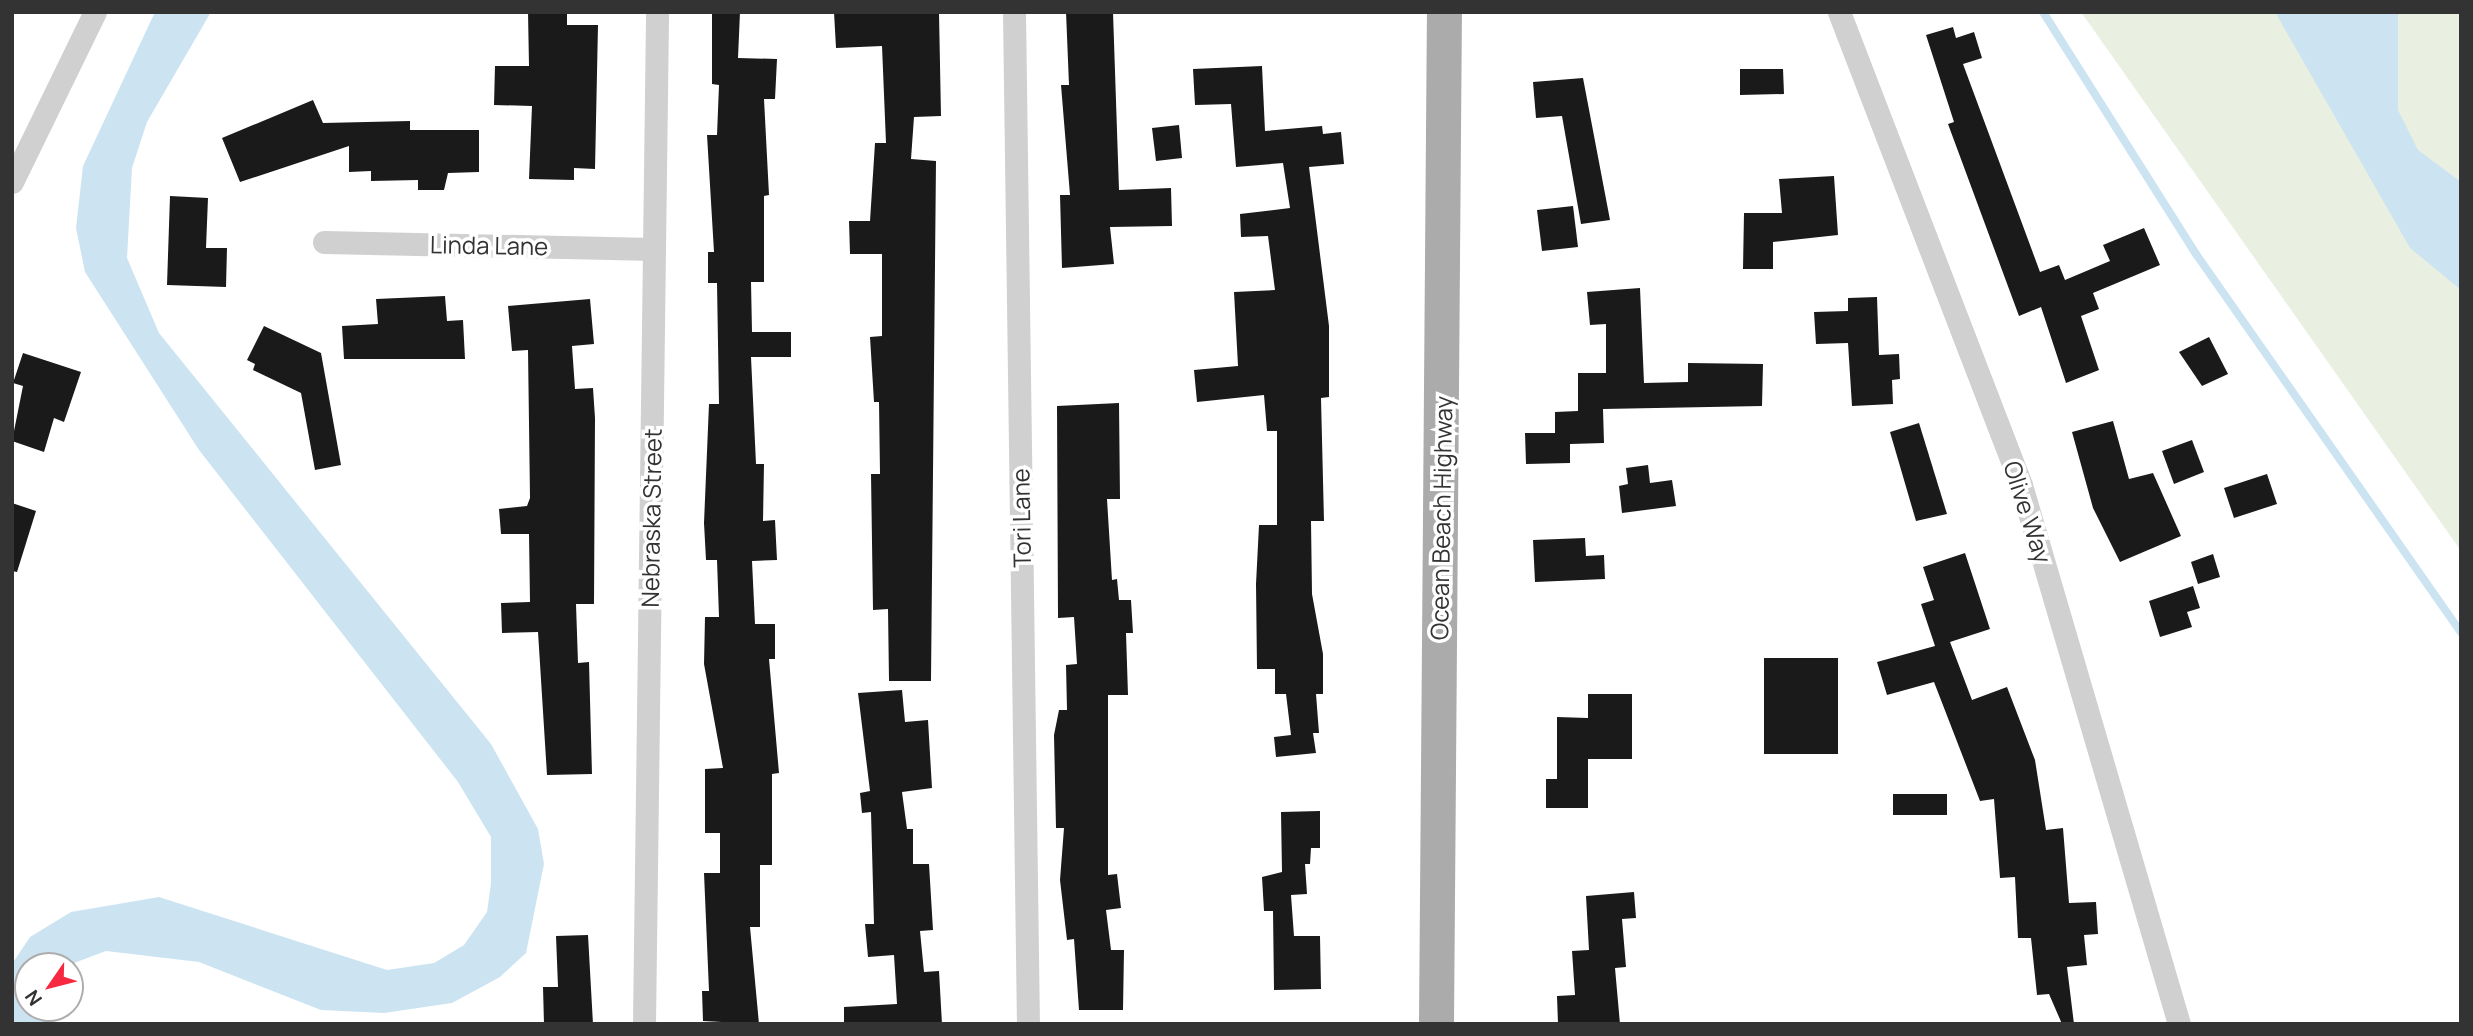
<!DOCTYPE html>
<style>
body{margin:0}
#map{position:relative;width:2473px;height:1036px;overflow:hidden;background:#fff;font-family:Manrope,sans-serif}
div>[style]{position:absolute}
.green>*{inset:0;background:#e9f0e1}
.water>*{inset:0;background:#cce4f1}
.stream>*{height:8px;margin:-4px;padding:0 4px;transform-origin:4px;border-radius:4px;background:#cce4f1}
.building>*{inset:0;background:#1a1a1a}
.street>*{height:23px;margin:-11.5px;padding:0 11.5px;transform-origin:11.5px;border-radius:11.5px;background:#d0d0d0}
.primary>*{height:35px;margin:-17.5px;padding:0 17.5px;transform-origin:17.5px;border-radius:17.5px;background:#ababab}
span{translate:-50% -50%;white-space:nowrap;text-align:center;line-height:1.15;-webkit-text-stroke:7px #fff;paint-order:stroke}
.street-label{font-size:24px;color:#333}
.frame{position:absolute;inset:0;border:14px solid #333;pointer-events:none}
.north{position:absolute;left:14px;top:952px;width:70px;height:70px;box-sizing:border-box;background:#fff;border:2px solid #adadad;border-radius:50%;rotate:235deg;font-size:19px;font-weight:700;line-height:28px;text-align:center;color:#333}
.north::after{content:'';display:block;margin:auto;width:24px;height:32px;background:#f62940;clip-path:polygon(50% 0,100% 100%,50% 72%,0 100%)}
</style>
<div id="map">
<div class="green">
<i style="clip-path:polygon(2081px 12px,2461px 12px,2461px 551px)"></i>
</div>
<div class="water">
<i style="clip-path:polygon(155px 12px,211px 12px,147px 122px,132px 168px,127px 258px,159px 333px,491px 744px,538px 829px,544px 864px,526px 953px,500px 977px,452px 1003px,384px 1013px,321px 1010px,199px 962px,106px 951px,66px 966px,28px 966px,28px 1008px,44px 1008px,46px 1024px,12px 1024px,12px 964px,30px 937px,71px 912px,159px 897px,387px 970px,434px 963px,464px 945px,487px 912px,491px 883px,491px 837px,458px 782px,199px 450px,85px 272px,76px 228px,83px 166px)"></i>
<i style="clip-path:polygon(2275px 12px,2398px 12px,2398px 110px,2418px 150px,2461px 182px,2461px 290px,2410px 248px)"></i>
</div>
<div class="stream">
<i style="left:2043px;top:12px;width:286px;rotate:57.7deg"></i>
<i style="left:2196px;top:254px;width:462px;rotate:55deg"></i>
</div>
<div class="building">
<i style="clip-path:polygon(528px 12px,567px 12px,567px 25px,598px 25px,595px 169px,574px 168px,574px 180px,529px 179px,532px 106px,494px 105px,495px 66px,529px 66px)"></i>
<i style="clip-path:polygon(712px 12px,740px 12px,738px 58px,777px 59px,775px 99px,764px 99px,769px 195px,764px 196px,764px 282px,751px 282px,752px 332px,791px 332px,791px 357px,751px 357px,756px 464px,764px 464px,763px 521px,775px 520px,777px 560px,752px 561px,755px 624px,775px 624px,775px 659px,769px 659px,779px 773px,772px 774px,772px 865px,760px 865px,760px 927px,750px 927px,759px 1024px,703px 1021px,702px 991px,709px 991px,704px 873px,720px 873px,720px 833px,705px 833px,705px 769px,723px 768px,704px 664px,705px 617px,719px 617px,717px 560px,706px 560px,704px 523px,709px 404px,719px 404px,717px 283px,708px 283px,708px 252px,714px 252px,707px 135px,717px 135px,719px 85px,712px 84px)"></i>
<i style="clip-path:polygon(834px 12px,939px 13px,941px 116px,914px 117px,911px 159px,936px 161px,931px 681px,889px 681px,888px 609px,873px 610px,871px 474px,880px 474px,879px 402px,874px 402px,870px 337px,882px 336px,882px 254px,850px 254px,849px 221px,870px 221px,875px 143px,886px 143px,882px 46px,836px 48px)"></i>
<i style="clip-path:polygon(1066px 12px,1113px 12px,1119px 190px,1171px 188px,1172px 226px,1110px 227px,1114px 264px,1062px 268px,1060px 195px,1070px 195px,1061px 85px,1069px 85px)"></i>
<i style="clip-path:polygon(1953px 27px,1956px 38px,1974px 32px,1982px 58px,1963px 64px,2040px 272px,2059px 265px,2065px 280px,2110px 261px,2103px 245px,2144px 228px,2160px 265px,2093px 293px,2099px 309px,2081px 316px,2099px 370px,2066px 383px,2041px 307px,2019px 316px,1948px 124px,1954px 122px,1926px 35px)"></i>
<i style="clip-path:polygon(1262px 66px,1265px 131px,1322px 126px,1323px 134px,1341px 132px,1344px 164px,1309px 167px,1329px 326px,1329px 397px,1321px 398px,1324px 521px,1311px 521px,1312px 594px,1323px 654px,1323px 694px,1316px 694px,1319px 733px,1313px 733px,1316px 753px,1276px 757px,1274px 737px,1291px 735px,1286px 694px,1275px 694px,1275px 669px,1257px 669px,1256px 584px,1259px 525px,1277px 525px,1277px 431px,1267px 431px,1264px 395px,1197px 402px,1194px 370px,1238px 366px,1234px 292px,1275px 290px,1268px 236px,1241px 237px,1240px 214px,1290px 208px,1283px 163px,1236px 167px,1231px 104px,1195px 105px,1193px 69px)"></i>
<i style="clip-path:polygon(1740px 69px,1783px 69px,1784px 94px,1740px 95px)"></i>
<i style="clip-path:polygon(1583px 78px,1610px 220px,1581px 224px,1562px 116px,1536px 118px,1533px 82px)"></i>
<i style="clip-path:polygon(313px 100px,323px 123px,410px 121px,410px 130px,479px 130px,479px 172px,448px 173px,444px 190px,418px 190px,418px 180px,371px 181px,371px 171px,349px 172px,349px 146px,240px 182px,222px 138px)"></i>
<i style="clip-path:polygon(1179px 125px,1182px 158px,1156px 161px,1152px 128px)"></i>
<i style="clip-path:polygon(1834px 176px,1838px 235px,1773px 242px,1773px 269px,1743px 269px,1744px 213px,1782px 213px,1779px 179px)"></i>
<i style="clip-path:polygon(170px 196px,208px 198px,206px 248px,227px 248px,226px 287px,167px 285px)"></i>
<i style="clip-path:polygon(1573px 206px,1578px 247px,1542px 251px,1537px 210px)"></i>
<i style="clip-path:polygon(1640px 288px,1644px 383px,1688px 382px,1688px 363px,1763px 364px,1762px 406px,1603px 409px,1604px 443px,1570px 444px,1570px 463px,1526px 464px,1525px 433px,1555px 433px,1555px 412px,1578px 411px,1578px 373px,1606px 373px,1606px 324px,1590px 325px,1587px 292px)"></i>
<i style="clip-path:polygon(445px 296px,447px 321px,463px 320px,465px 359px,344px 359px,342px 326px,378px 324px,376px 299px)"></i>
<i style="clip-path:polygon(1877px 297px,1879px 355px,1899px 354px,1900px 379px,1892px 380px,1893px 404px,1852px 406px,1848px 343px,1816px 344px,1814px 312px,1848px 311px,1848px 298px)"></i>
<i style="clip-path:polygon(590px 299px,594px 344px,572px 346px,575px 389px,593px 388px,595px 418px,594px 604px,576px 604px,578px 663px,589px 662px,592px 774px,547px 775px,538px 632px,502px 633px,501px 603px,530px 602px,529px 534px,501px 534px,499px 509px,527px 506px,530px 498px,528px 350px,512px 351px,508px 306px)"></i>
<i style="clip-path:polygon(264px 326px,321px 353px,341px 465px,315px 470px,301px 393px,253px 370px,255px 364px,247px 360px)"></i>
<i style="clip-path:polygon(2209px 337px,2228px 374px,2202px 386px,2179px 352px)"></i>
<i style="clip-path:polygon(23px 353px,81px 372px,64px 422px,54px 418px,44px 452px,12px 441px,23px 386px,13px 383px)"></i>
<i style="clip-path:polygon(1119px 403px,1120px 499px,1107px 499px,1112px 580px,1117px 579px,1119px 600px,1131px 600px,1133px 633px,1126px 633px,1128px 695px,1108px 695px,1108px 875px,1117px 874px,1121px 908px,1106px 910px,1111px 950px,1124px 950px,1123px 1010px,1079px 1010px,1074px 939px,1067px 940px,1060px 880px,1064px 828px,1056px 828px,1054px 735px,1059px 710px,1067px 710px,1066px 665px,1077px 664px,1074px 617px,1058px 618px,1057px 406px)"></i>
<i style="clip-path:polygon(2113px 421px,2129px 479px,2153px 473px,2181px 536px,2120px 562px,2093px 508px,2072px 432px)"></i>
<i style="clip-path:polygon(1919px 423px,1947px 514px,1916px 521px,1890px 432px)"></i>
<i style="clip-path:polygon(2192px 440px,2204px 472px,2174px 484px,2162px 451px)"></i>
<i style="clip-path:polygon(1648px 465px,1650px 483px,1672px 480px,1676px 506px,1622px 513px,1619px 486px,1628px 484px,1626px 468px)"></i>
<i style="clip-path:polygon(2267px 474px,2277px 504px,2234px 518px,2224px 488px)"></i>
<i style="clip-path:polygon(12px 503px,36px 511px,17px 572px,12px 571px)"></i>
<i style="clip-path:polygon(1585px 538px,1586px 556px,1604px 555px,1605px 579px,1535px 582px,1533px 540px)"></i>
<i style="clip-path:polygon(1965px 553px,1990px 629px,1950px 642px,1972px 700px,2007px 687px,2035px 760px,2046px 830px,2063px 828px,2069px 903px,2096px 902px,2098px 934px,2084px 935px,2087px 965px,2067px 967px,2074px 1024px,2062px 1024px,2049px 994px,2037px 995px,2031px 938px,2018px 938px,2015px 877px,2000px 878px,1994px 799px,1980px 801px,1934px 682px,1887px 695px,1877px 662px,1935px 646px,1921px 604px,1934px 600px,1923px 567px)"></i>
<i style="clip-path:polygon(2213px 554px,2220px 577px,2198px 584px,2191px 562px)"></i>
<i style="clip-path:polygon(2193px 586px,2200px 608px,2187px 612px,2192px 627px,2160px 637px,2149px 601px)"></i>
<i style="clip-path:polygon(1764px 658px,1838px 658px,1838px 754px,1764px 754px)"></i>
<i style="clip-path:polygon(902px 690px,905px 722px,928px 720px,932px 788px,902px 792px,907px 829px,913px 829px,913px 864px,929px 864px,933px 930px,920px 931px,924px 972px,939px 971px,942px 1024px,844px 1024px,844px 1007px,897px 1004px,894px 955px,868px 957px,865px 924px,874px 924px,871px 812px,862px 813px,860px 793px,870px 791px,858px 693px)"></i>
<i style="clip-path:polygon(1588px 694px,1632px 694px,1632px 759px,1588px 759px,1588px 808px,1546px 808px,1546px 779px,1557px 779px,1557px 717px,1588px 718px)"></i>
<i style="clip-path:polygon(1893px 794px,1947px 794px,1947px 815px,1893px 815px)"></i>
<i style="clip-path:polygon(1320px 811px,1320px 848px,1311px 848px,1310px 864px,1305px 864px,1307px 894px,1291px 895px,1294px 936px,1320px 936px,1321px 989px,1274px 990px,1273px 911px,1264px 911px,1262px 877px,1282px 872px,1281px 812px)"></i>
<i style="clip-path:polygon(1634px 892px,1636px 918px,1622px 919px,1626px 967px,1615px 968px,1620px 1024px,1558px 1024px,1557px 996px,1575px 995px,1572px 951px,1589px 950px,1586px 896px)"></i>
<i style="clip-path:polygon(588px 935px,593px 1024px,544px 1024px,543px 987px,558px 987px,556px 936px)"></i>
</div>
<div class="street">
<i style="left:1014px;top:12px;width:1012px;rotate:89.21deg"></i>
<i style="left:1839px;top:12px;width:507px;rotate:68.95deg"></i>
<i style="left:2021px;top:485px;width:562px;rotate:73.66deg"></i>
<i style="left:12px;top:182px;width:189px;rotate:-64deg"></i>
<i style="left:324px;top:242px;width:330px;rotate:1.2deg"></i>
<i style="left:644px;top:1024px;width:1012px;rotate:-89.26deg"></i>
</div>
<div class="primary">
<i style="left:1436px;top:1024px;width:1012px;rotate:-89.55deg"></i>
</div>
<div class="street-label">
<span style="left:489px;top:245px;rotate:1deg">Linda Lane</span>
<span style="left:2028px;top:512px;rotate:72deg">Olive Way</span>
<span style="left:651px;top:518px;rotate:-89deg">Nebraska Street</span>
<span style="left:1021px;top:518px;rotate:-91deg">Tori Lane</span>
<span style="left:1441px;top:518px;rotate:-89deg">Ocean Beach Highway</span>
</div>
<div class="frame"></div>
<div class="north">N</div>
</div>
